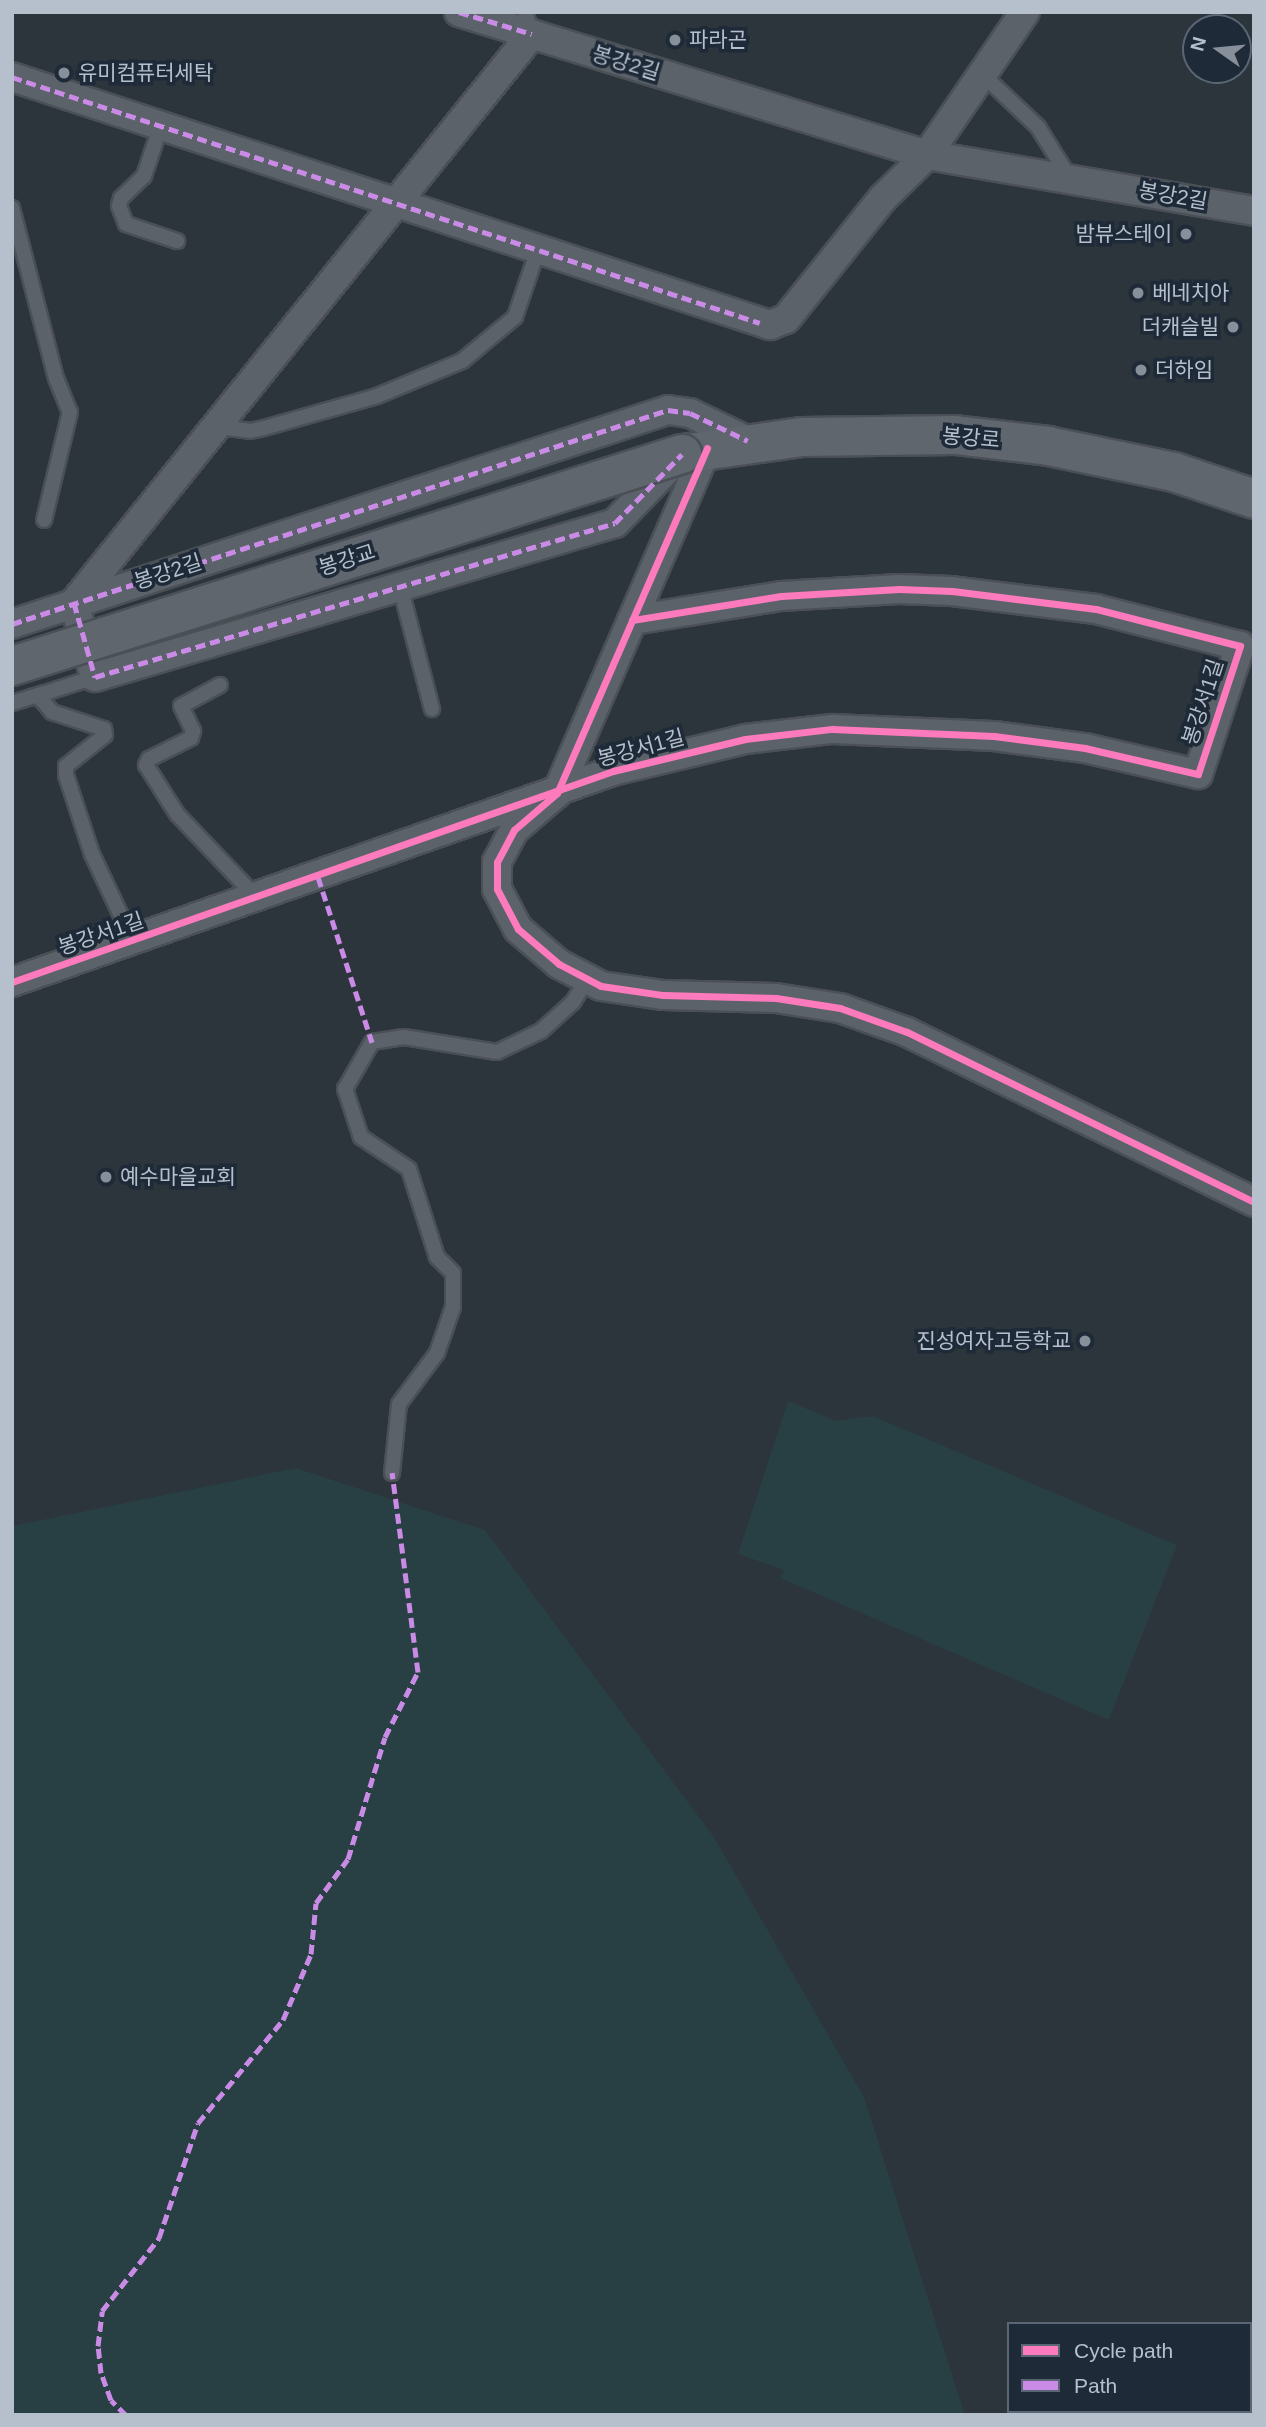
<!DOCTYPE html>
<meta charset="utf-8">
<style>
body{margin:0}
#map{position:relative;width:1266px;height:2427px;overflow:hidden;background:#2c343c;font-family:Helvetica,"Noto Sans KR",sans-serif}
div>[style]{position:absolute}
.green>*{inset:0;background:#284043}
.roads{filter:drop-shadow(2px 0 #4a5056) drop-shadow(-2px 0 #4a5056) drop-shadow(0 2px #4a5056) drop-shadow(0 -2px #4a5056)}
.lane>*{height:14px;margin:-7px;padding:0 7px;transform-origin:7px;border-radius:7px;background:#5c626a}
.street>*{height:28px;margin:-14px;padding:0 14px;transform-origin:14px;border-radius:14px;background:#5c626a}
.secondary>*{height:38px;margin:-19px;padding:0 19px;transform-origin:19px;border-radius:19px;background:#60666e}
.bridges{filter:drop-shadow(2px 0 #4a5056) drop-shadow(-2px 0 #4a5056) drop-shadow(0 2px #4a5056) drop-shadow(0 -2px #4a5056)}
.secondary-bridge>*{height:38px;margin:-19px;padding:0 19px;transform-origin:19px;border-radius:19px;background:#60666e}
.quiet>*{height:5px;margin-top:-2.5px;transform-origin:0;background:repeating-linear-gradient(90deg,#ca8be6 0 10px,transparent 0 15px)}
.cycleway>*{height:7px;margin:-3.5px;padding:0 3.5px;transform-origin:3.5px;border-radius:3.5px;background:#fd7abc}
.dots>*{width:19px;height:19px;translate:-50% -50%;box-sizing:border-box;border:4px solid #1e2a38;border-radius:50%}
span{translate:-50% -50%;white-space:nowrap;text-align:center;line-height:1.15;-webkit-text-stroke:7px #1e2a38;paint-order:stroke}
.poi-label{font-size:21px;color:#b6c0cd}
.left{translate:0 -50%;text-align:left}
.right{translate:-100% -50%;text-align:right}
.street-label{font-size:21px;color:#b6c0cd}
.frame{position:absolute;inset:0;border:14px solid #b6c0cd;pointer-events:none}
.legend{position:absolute;left:1007px;top:2322px;width:245px;height:91px;box-sizing:border-box;background:#1e2a38;border:2px solid #5b6674;margin:0;padding:9px 12px;list-style:none;font-size:21px;color:#b6c0cd}
.legend li{display:flex;align-items:center;gap:14px;height:35px}
.legend b{width:35px;border:2px solid #5b6674}
.north{position:absolute;left:1182px;top:14px;width:70px;height:70px;box-sizing:border-box;background:#1e2a38;border:2px solid #5b6674;border-radius:50%;rotate:285deg;font-size:19px;font-weight:700;line-height:28px;text-align:center;color:#b6c0cd}
.north::after{content:'';display:block;margin:auto;width:24px;height:32px;background:#868f9a;clip-path:polygon(50% 0,100% 100%,50% 72%,0 100%)}
</style>
<div id="map">
<div class="green">
<i style="clip-path:polygon(788px 1401px,836px 1421px,873px 1416px,1177px 1545px,1109px 1720px,780px 1578px,784px 1570px,738px 1554px)"></i>
<i style="clip-path:polygon(296px 1468px,485px 1530px,714px 1837px,864px 2097px,965px 2415px,12px 2415px,12px 1526px)"></i>
</div>
<div class="roads">
<div class="lane">
<i style="left:525px;top:12px;width:23px;rotate:72deg"></i>
<i style="left:982px;top:74px;width:77px;rotate:43.4deg"></i>
<i style="left:1038px;top:127px;width:59px;rotate:58.2deg"></i>
<i style="left:160px;top:128px;width:51px;rotate:108.4deg"></i>
<i style="left:144px;top:176px;width:32px;rotate:136deg"></i>
<i style="left:121px;top:198px;width:8px;rotate:104deg"></i>
<i style="left:119px;top:206px;width:19px;rotate:69deg"></i>
<i style="left:126px;top:224px;width:54px;rotate:18.4deg"></i>
<i style="left:12px;top:208px;width:176px;rotate:75.5deg"></i>
<i style="left:56px;top:378px;width:37px;rotate:68deg"></i>
<i style="left:70px;top:412px;width:111px;rotate:103.5deg"></i>
<i style="left:219px;top:427px;width:31px;rotate:7deg"></i>
<i style="left:250px;top:431px;width:14px;rotate:-12deg"></i>
<i style="left:264px;top:428px;width:117px;rotate:-15.8deg"></i>
<i style="left:377px;top:396px;width:92px;rotate:-22.4deg"></i>
<i style="left:462px;top:361px;width:69px;rotate:-39.7deg"></i>
<i style="left:515px;top:317px;width:71px;rotate:-71.1deg"></i>
<i style="left:400px;top:586px;width:127px;rotate:75.4deg"></i>
<i style="left:95px;top:677px;width:52px;rotate:162.3deg"></i>
<i style="left:45px;top:693px;width:8px;rotate:113deg"></i>
<i style="left:42px;top:700px;width:16px;rotate:50deg"></i>
<i style="left:52px;top:712px;width:55px;rotate:18.1deg"></i>
<i style="left:104px;top:729px;width:6px;rotate:81deg"></i>
<i style="left:105px;top:735px;width:50px;rotate:141.5deg"></i>
<i style="left:66px;top:766px;width:9px;rotate:90deg"></i>
<i style="left:66px;top:775px;width:83px;rotate:71.8deg"></i>
<i style="left:92px;top:854px;width:96px;rotate:64.8deg"></i>
<i style="left:220px;top:685px;width:44px;rotate:151.7deg"></i>
<i style="left:181px;top:706px;width:28px;rotate:64deg"></i>
<i style="left:193px;top:731px;width:7px;rotate:106deg"></i>
<i style="left:191px;top:738px;width:47px;rotate:153.4deg"></i>
<i style="left:149px;top:759px;width:7px;rotate:117deg"></i>
<i style="left:146px;top:765px;width:58px;rotate:57.7deg"></i>
<i style="left:177px;top:814px;width:116px;rotate:46.4deg"></i>
<i style="left:12px;top:703px;width:34px;rotate:-17deg"></i>
<i style="left:392px;top:1473px;width:69px;rotate:-84.2deg"></i>
<i style="left:399px;top:1404px;width:64px;rotate:-53.3deg"></i>
<i style="left:437px;top:1353px;width:49px;rotate:-70.8deg"></i>
<i style="left:453px;top:1307px;width:34px;rotate:-90deg"></i>
<i style="left:453px;top:1273px;width:23px;rotate:-135deg"></i>
<i style="left:437px;top:1257px;width:92px;rotate:-107.7deg"></i>
<i style="left:409px;top:1169px;width:58px;rotate:-146.3deg"></i>
<i style="left:361px;top:1137px;width:51px;rotate:-108.4deg"></i>
<i style="left:345px;top:1089px;width:54px;rotate:-60.1deg"></i>
<i style="left:372px;top:1042px;width:32px;rotate:-9deg"></i>
<i style="left:404px;top:1037px;width:94px;rotate:9.2deg"></i>
<i style="left:497px;top:1052px;width:49px;rotate:-25.5deg"></i>
<i style="left:541px;top:1031px;width:43px;rotate:-42.2deg"></i>
<i style="left:573px;top:1002px;width:26px;rotate:-58deg"></i>
</div>
<div class="street">
<i style="left:459px;top:12px;width:489px;rotate:17deg"></i>
<i style="left:927px;top:155px;width:332px;rotate:9.7deg"></i>
<i style="left:12px;top:77px;width:798px;rotate:18.12deg"></i>
<i style="left:770px;top:325px;width:17px;rotate:-21deg"></i>
<i style="left:786px;top:319px;width:155px;rotate:-51.3deg"></i>
<i style="left:883px;top:198px;width:62px;rotate:-44.3deg"></i>
<i style="left:927px;top:155px;width:173px;rotate:-55.6deg"></i>
<i style="left:707px;top:448px;width:376px;rotate:113.5deg"></i>
<i style="left:557px;top:793px;width:57px;rotate:139.3deg"></i>
<i style="left:514px;top:830px;width:36px;rotate:118deg"></i>
<i style="left:497px;top:862px;width:27px;rotate:90deg"></i>
<i style="left:497px;top:889px;width:45px;rotate:62.3deg"></i>
<i style="left:518px;top:929px;width:54px;rotate:40.5deg"></i>
<i style="left:559px;top:964px;width:47px;rotate:27.6deg"></i>
<i style="left:601px;top:986px;width:63px;rotate:8.3deg"></i>
<i style="left:663px;top:995px;width:113px;rotate:1.5deg"></i>
<i style="left:776px;top:998px;width:65px;rotate:8.9deg"></i>
<i style="left:840px;top:1008px;width:71px;rotate:19.7deg"></i>
<i style="left:907px;top:1032px;width:386px;rotate:26.1deg"></i>
<i style="left:74px;top:603px;width:730px;rotate:-51.17deg"></i>
<i style="left:74px;top:603px;width:77px;rotate:74.2deg"></i>
<i style="left:95px;top:677px;width:542px;rotate:-16.5deg"></i>
<i style="left:615px;top:523px;width:92px;rotate:-45.9deg"></i>
<i style="left:12px;top:624px;width:690px;rotate:-18.07deg"></i>
<i style="left:668px;top:410px;width:22px;rotate:8deg"></i>
<i style="left:690px;top:413px;width:64px;rotate:25.8deg"></i>
<i style="left:12px;top:982px;width:637px;rotate:-19.35deg"></i>
<i style="left:613px;top:771px;width:136px;rotate:-13.6deg"></i>
<i style="left:745px;top:739px;width:88px;rotate:-6.6deg"></i>
<i style="left:832px;top:729px;width:162px;rotate:2.5deg"></i>
<i style="left:994px;top:736px;width:92px;rotate:7.5deg"></i>
<i style="left:1085px;top:748px;width:116px;rotate:13deg"></i>
<i style="left:1198px;top:774px;width:135px;rotate:-71.8deg"></i>
<i style="left:1240px;top:646px;width:149px;rotate:-165.6deg"></i>
<i style="left:1096px;top:609px;width:145px;rotate:-172.9deg"></i>
<i style="left:952px;top:591px;width:53px;rotate:-177.8deg"></i>
<i style="left:899px;top:589px;width:118px;rotate:176.6deg"></i>
<i style="left:781px;top:596px;width:151px;rotate:170.8deg"></i>
</div>
<div class="secondary">
<i style="left:682px;top:454px;width:120px;rotate:-8.1deg"></i>
<i style="left:801px;top:437px;width:154px;rotate:-0.7deg"></i>
<i style="left:955px;top:435px;width:94px;rotate:6.7deg"></i>
<i style="left:1048px;top:446px;width:129px;rotate:11.7deg"></i>
<i style="left:1174px;top:472px;width:84px;rotate:18.6deg"></i>
</div>
</div>
<div class="bridges">
<div class="secondary-bridge">
<i style="left:12px;top:666px;width:703px;rotate:-17.56deg"></i>
</div>
</div>
<div class="quiet">
<i style="left:459px;top:12px;width:76px;rotate:16.8deg"></i>
<i style="left:12px;top:77px;width:787px;rotate:18.2deg"></i>
<i style="left:74px;top:603px;width:77px;rotate:74.2deg"></i>
<i style="left:95px;top:677px;width:542px;rotate:-16.5deg"></i>
<i style="left:615px;top:523px;width:96px;rotate:-45.8deg"></i>
<i style="left:12px;top:624px;width:690px;rotate:-18.07deg"></i>
<i style="left:668px;top:410px;width:22px;rotate:8deg"></i>
<i style="left:690px;top:413px;width:64px;rotate:25.8deg"></i>
<i style="left:318px;top:877px;width:174px;rotate:71.9deg"></i>
<i style="left:1250px;top:2346px;width:4px"></i>
<i style="left:126px;top:2415px;width:21px;rotate:-135deg"></i>
<i style="left:111px;top:2400px;width:29px;rotate:-110deg"></i>
<i style="left:101px;top:2373px;width:27px;rotate:-96deg"></i>
<i style="left:98px;top:2346px;width:35px;rotate:-83deg"></i>
<i style="left:102px;top:2311px;width:93px;rotate:-52deg"></i>
<i style="left:159px;top:2238px;width:121px;rotate:-71.3deg"></i>
<i style="left:198px;top:2123px;width:134px;rotate:-50.5deg"></i>
<i style="left:283px;top:2020px;width:72px;rotate:-67deg"></i>
<i style="left:311px;top:1954px;width:51px;rotate:-84.4deg"></i>
<i style="left:316px;top:1903px;width:54px;rotate:-54deg"></i>
<i style="left:348px;top:1859px;width:127px;rotate:-73.1deg"></i>
<i style="left:385px;top:1737px;width:73px;rotate:-63.1deg"></i>
<i style="left:418px;top:1672px;width:201px;rotate:-97.4deg"></i>
<i style="left:1168px;top:2415px;width:4px;rotate:-63deg"></i>
</div>
<div class="cycleway">
<i style="left:707px;top:448px;width:376px;rotate:113.5deg"></i>
<i style="left:557px;top:793px;width:57px;rotate:139.3deg"></i>
<i style="left:514px;top:830px;width:36px;rotate:118deg"></i>
<i style="left:497px;top:862px;width:27px;rotate:90deg"></i>
<i style="left:497px;top:889px;width:45px;rotate:62.3deg"></i>
<i style="left:518px;top:929px;width:54px;rotate:40.5deg"></i>
<i style="left:559px;top:964px;width:47px;rotate:27.6deg"></i>
<i style="left:601px;top:986px;width:63px;rotate:8.3deg"></i>
<i style="left:663px;top:995px;width:113px;rotate:1.5deg"></i>
<i style="left:776px;top:998px;width:65px;rotate:8.9deg"></i>
<i style="left:840px;top:1008px;width:71px;rotate:19.7deg"></i>
<i style="left:907px;top:1032px;width:386px;rotate:26.1deg"></i>
<i style="left:12px;top:982px;width:637px;rotate:-19.35deg"></i>
<i style="left:613px;top:771px;width:136px;rotate:-13.6deg"></i>
<i style="left:745px;top:739px;width:88px;rotate:-6.6deg"></i>
<i style="left:832px;top:729px;width:162px;rotate:2.5deg"></i>
<i style="left:994px;top:736px;width:92px;rotate:7.5deg"></i>
<i style="left:1085px;top:748px;width:116px;rotate:13deg"></i>
<i style="left:1198px;top:774px;width:135px;rotate:-71.8deg"></i>
<i style="left:1240px;top:646px;width:149px;rotate:-165.6deg"></i>
<i style="left:1096px;top:609px;width:145px;rotate:-172.9deg"></i>
<i style="left:952px;top:591px;width:53px;rotate:-177.8deg"></i>
<i style="left:899px;top:589px;width:118px;rotate:176.6deg"></i>
<i style="left:781px;top:596px;width:151px;rotate:170.8deg"></i>
</div>
<div class="dots">
<i style="left:675px;top:40px;background:#868f9a"></i>
<i style="left:64px;top:73px;background:#868f9a"></i>
<i style="left:1186px;top:234px;background:#868f9a"></i>
<i style="left:1138px;top:293px;background:#868f9a"></i>
<i style="left:1233px;top:327px;background:#868f9a"></i>
<i style="left:1141px;top:370px;background:#868f9a"></i>
<i style="left:106px;top:1177px;background:#868f9a"></i>
<i style="left:1085px;top:1341px;background:#868f9a"></i>
</div>
<div class="poi-label">
<span class="left" style="left:689px;top:40px">파라곤</span>
<span class="left" style="left:78px;top:73px">유미컴퓨터세탁</span>
<span class="right" style="left:1172px;top:234px">밤뷰스테이</span>
<span class="left" style="left:1152px;top:293px">베네치아</span>
<span class="right" style="left:1219px;top:327px">더캐슬빌</span>
<span class="left" style="left:1155px;top:370px">더하임</span>
<span class="left" style="left:120px;top:1177px">예수마을교회</span>
<span class="right" style="left:1071px;top:1341px">진성여자고등학교</span>
</div>
<div class="street-label">
<span style="left:626px;top:63px;rotate:17deg">봉강2길</span>
<span style="left:1173px;top:196px;rotate:10deg">봉강2길</span>
<span style="left:971px;top:438px;rotate:5deg">봉강로</span>
<span style="left:347px;top:560px;rotate:-18deg">봉강교</span>
<span style="left:168px;top:572px;rotate:-18deg">봉강2길</span>
<span style="left:1203px;top:702px;rotate:-72deg">봉강서1길</span>
<span style="left:641px;top:748px;rotate:-15deg">봉강서1길</span>
<span style="left:101px;top:934px;rotate:-19deg">봉강서1길</span>
</div>
<div class="frame"></div>
<ul class="legend">
<li><b style="height:9px;background:#fd7abc"></b>Cycle path</li>
<li><b style="height:9px;background:#ca8be6"></b>Path</li>
</ul>
<div class="north">N</div>
</div>
